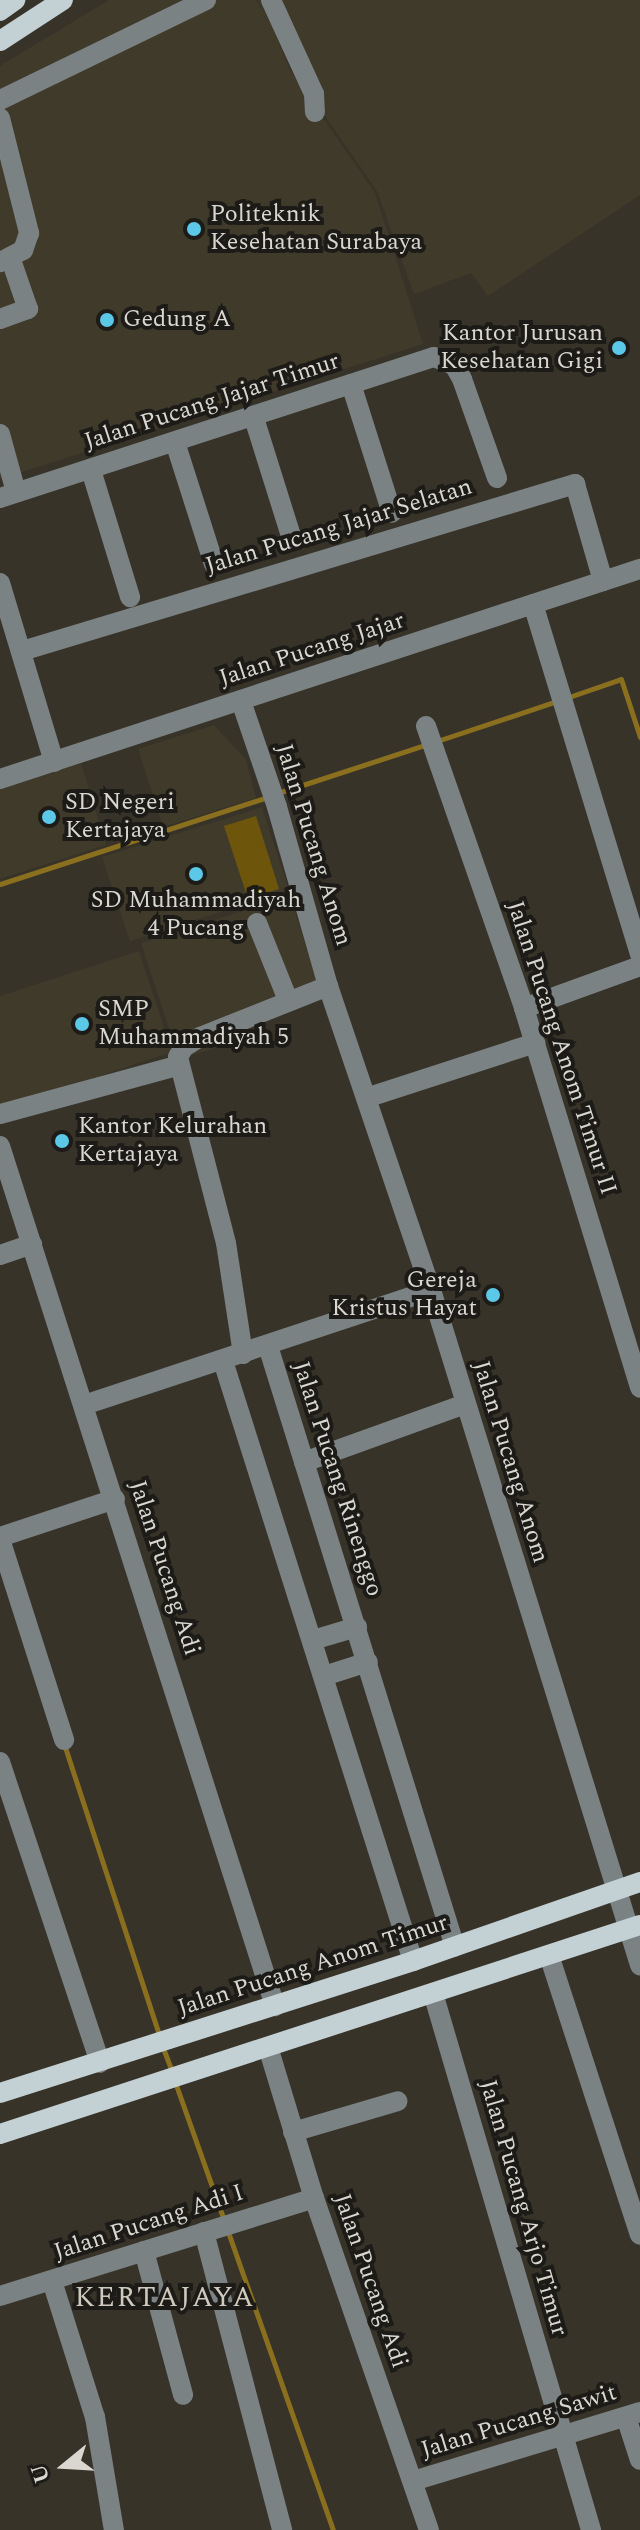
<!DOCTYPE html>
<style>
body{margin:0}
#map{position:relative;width:640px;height:2530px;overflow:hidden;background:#373329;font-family:Spectral,serif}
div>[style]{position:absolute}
.built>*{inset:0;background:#403a2a}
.green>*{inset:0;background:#6d560c}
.stream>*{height:5px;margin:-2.5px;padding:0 2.5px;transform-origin:2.5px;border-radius:2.5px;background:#8a6f1e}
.minor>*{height:20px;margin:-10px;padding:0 10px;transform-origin:10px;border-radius:10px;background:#7b8284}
.major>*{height:20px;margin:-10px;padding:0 10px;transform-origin:10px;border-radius:10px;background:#c3d0d4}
.dots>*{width:22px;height:22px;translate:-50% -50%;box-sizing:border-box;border:4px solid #1d1b17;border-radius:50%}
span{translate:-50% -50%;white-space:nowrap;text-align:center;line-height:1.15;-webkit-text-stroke:8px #1d1b17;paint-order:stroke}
.poi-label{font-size:24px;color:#d9d7d0}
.left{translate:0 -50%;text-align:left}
.right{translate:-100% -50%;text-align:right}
.street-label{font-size:24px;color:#d9d7d0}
.quarter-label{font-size:28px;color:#cecabd;letter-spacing:2px}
.north{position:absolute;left:24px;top:2426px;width:80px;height:80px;-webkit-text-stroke:6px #1d1b17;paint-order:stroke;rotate:252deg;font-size:22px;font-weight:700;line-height:32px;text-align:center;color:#d9d7d0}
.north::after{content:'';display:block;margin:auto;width:28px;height:36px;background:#d9d7d0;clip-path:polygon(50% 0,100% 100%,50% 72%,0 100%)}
</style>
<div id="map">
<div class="built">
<i style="clip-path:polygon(109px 0,256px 0,271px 24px,290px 70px,375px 193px,423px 344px,0 479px,0 66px)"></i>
<i style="clip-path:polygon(258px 0,640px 0,640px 195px,488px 296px,471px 273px,414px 294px,377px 191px,292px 69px)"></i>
<i style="clip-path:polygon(214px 725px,246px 760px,256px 798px,163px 827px,138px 749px)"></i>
<i style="clip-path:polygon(81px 763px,106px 845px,0 879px,0 789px)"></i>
<i style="clip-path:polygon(262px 807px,289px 890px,130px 941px,102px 857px)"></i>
<i style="clip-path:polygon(290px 896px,320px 991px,246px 1016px,253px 1037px,179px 1059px,141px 943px)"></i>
<i style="clip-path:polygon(139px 951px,172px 1052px,0 1109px,0 996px)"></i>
</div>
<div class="green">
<i style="clip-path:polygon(256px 816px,279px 889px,248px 899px,224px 826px)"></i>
</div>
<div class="stream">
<i style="left:566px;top:698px;width:58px;rotate:-19.1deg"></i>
<i style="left:621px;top:679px;width:61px;rotate:71.9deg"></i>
<i style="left:437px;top:741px;width:126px;rotate:-18.4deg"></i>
<i style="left:278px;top:793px;width:158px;rotate:-18.1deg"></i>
<i style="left:0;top:884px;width:282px;rotate:-18deg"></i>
<i style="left:64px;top:1744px;width:309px;rotate:71.9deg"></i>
<i style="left:163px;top:2048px;width:26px;rotate:69deg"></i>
<i style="left:175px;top:2082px;width:146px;rotate:70.5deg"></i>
<i style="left:227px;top:2229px;width:319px;rotate:70.6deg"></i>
</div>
<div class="minor">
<i style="left:271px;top:0;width:103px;rotate:65.4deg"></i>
<i style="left:314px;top:94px;width:18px;rotate:87deg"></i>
<i style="left:0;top:100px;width:229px;rotate:-25.9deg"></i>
<i style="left:0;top:118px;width:119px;rotate:75.8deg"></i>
<i style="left:29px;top:233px;width:18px;rotate:109deg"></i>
<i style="left:23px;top:250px;width:26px;rotate:152deg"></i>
<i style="left:0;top:319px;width:30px;rotate:-20deg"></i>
<i style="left:28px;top:309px;width:55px;rotate:-109.1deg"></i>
<i style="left:351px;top:384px;width:135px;rotate:72.4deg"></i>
<i style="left:254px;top:418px;width:124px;rotate:72.6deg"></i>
<i style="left:0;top:434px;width:60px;rotate:74.6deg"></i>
<i style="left:175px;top:442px;width:128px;rotate:72.3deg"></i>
<i style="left:91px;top:470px;width:133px;rotate:72.9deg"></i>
<i style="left:0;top:498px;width:456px;rotate:-18deg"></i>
<i style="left:434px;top:357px;width:22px;rotate:22deg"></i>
<i style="left:454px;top:365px;width:16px;rotate:60deg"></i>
<i style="left:462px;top:379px;width:105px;rotate:70.5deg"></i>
<i style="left:0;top:583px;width:187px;rotate:73.2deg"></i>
<i style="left:533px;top:604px;width:367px;rotate:73deg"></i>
<i style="left:22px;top:651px;width:578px;rotate:-16.8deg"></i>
<i style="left:575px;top:484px;width:101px;rotate:73.9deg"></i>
<i style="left:241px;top:701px;width:112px;rotate:71.2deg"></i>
<i style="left:277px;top:807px;width:186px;rotate:74.1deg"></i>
<i style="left:328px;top:986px;width:321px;rotate:71.3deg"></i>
<i style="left:431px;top:1290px;width:707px;rotate:72.8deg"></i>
<i style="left:426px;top:726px;width:299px;rotate:70.8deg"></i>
<i style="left:524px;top:1008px;width:397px;rotate:73deg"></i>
<i style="left:0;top:779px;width:674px;rotate:-18.17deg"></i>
<i style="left:257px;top:923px;width:83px;rotate:68.1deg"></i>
<i style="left:524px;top:1008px;width:123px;rotate:-19.9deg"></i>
<i style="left:369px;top:1097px;width:175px;rotate:-18deg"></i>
<i style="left:0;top:1114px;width:183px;rotate:-15.2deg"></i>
<i style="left:0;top:1146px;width:903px;rotate:72.27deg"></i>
<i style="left:0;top:1255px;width:34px;rotate:-19deg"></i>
<i style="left:268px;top:1346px;width:629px;rotate:72.72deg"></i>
<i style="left:243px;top:1354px;width:112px;rotate:-98.7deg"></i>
<i style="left:226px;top:1243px;width:192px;rotate:-104.5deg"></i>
<i style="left:178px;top:1057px;width:12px;rotate:-59deg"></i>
<i style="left:184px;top:1047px;width:19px;rotate:-32deg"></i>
<i style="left:200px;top:1037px;width:138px;rotate:-21.7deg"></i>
<i style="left:223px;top:1361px;width:629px;rotate:72.43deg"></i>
<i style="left:84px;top:1405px;width:366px;rotate:-18.3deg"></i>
<i style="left:304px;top:1462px;width:171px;rotate:-19.8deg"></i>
<i style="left:0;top:1537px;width:121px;rotate:-18.3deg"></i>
<i style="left:0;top:1539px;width:211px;rotate:72.3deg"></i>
<i style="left:313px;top:1640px;width:46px;rotate:-16.5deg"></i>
<i style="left:324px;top:1676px;width:46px;rotate:-17.7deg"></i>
<i style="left:0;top:1762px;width:317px;rotate:71.6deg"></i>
<i style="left:549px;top:1955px;width:294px;rotate:72deg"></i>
<i style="left:433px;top:1993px;width:560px;rotate:73.6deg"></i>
<i style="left:268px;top:2047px;width:158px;rotate:73.1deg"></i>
<i style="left:314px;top:2198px;width:351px;rotate:70.9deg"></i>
<i style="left:293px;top:2132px;width:109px;rotate:-16.4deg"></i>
<i style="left:204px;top:2232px;width:308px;rotate:75.3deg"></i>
<i style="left:144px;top:2251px;width:149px;rotate:74.8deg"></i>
<i style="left:52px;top:2281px;width:143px;rotate:72.5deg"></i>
<i style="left:95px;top:2417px;width:115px;rotate:80.5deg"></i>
<i style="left:0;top:2296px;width:329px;rotate:-17.3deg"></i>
<i style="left:626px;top:2417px;width:45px;rotate:72deg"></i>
<i style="left:413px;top:2481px;width:237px;rotate:-16.9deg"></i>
</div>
<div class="major">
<i style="left:0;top:11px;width:19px;rotate:-36deg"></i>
<i style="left:0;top:41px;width:75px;rotate:-33.1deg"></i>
<i style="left:0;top:2093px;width:434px;rotate:-17.7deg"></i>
<i style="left:413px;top:1961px;width:240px;rotate:-19.2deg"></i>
<i style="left:0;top:2134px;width:673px;rotate:-18.09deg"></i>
</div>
<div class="dots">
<i style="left:194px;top:229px;background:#5bc8e7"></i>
<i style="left:107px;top:320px;background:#5bc8e7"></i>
<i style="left:619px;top:348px;background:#5bc8e7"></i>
<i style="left:49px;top:817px;background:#5bc8e7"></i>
<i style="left:196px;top:874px;background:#5bc8e7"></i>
<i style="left:82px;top:1024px;background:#5bc8e7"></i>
<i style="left:62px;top:1141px;background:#5bc8e7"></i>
<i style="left:493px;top:1295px;background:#5bc8e7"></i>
</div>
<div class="poi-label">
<span class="left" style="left:210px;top:229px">Politeknik<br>Kesehatan Surabaya</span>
<span class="left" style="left:123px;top:320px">Gedung A</span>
<span class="right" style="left:603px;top:348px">Kantor Jurusan<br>Kesehatan Gigi</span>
<span class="left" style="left:65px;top:817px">SD Negeri<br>Kertajaya</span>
<span style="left:196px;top:915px">SD Muhammadiyah<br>4 Pucang</span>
<span class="left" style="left:98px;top:1024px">SMP<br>Muhammadiyah 5</span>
<span class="left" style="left:78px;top:1141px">Kantor Kelurahan<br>Kertajaya</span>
<span class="right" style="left:477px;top:1295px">Gereja<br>Kristus Hayat</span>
</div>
<div class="street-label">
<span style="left:212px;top:402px;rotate:-18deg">Jalan Pucang Jajar Timur</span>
<span style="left:339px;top:527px;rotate:-17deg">Jalan Pucang Jajar Selatan</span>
<span style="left:312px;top:650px;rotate:-18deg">Jalan Pucang Jajar</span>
<span style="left:313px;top:845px;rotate:73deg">Jalan Pucang Anom</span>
<span style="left:561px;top:1048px;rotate:72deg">Jalan Pucang Anom Timur II</span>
<span style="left:510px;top:1462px;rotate:73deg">Jalan Pucang Anom</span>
<span style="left:337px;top:1479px;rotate:72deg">Jalan Pucang Rinenggo</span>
<span style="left:164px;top:1568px;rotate:72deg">Jalan Pucang Adi</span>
<span style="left:313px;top:1966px;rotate:-18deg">Jalan Pucang Anom Timur</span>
<span style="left:523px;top:2208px;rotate:74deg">Jalan Pucang Arjo Timur</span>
<span style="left:149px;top:2223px;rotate:-18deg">Jalan Pucang Adi I</span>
<span style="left:370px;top:2281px;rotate:71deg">Jalan Pucang Adi</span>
<span style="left:519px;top:2422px;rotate:-17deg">Jalan Pucang Sawit</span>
</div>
<div class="quarter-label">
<span style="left:165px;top:2298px">KERTAJAYA</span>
</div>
<div class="north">U</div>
</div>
